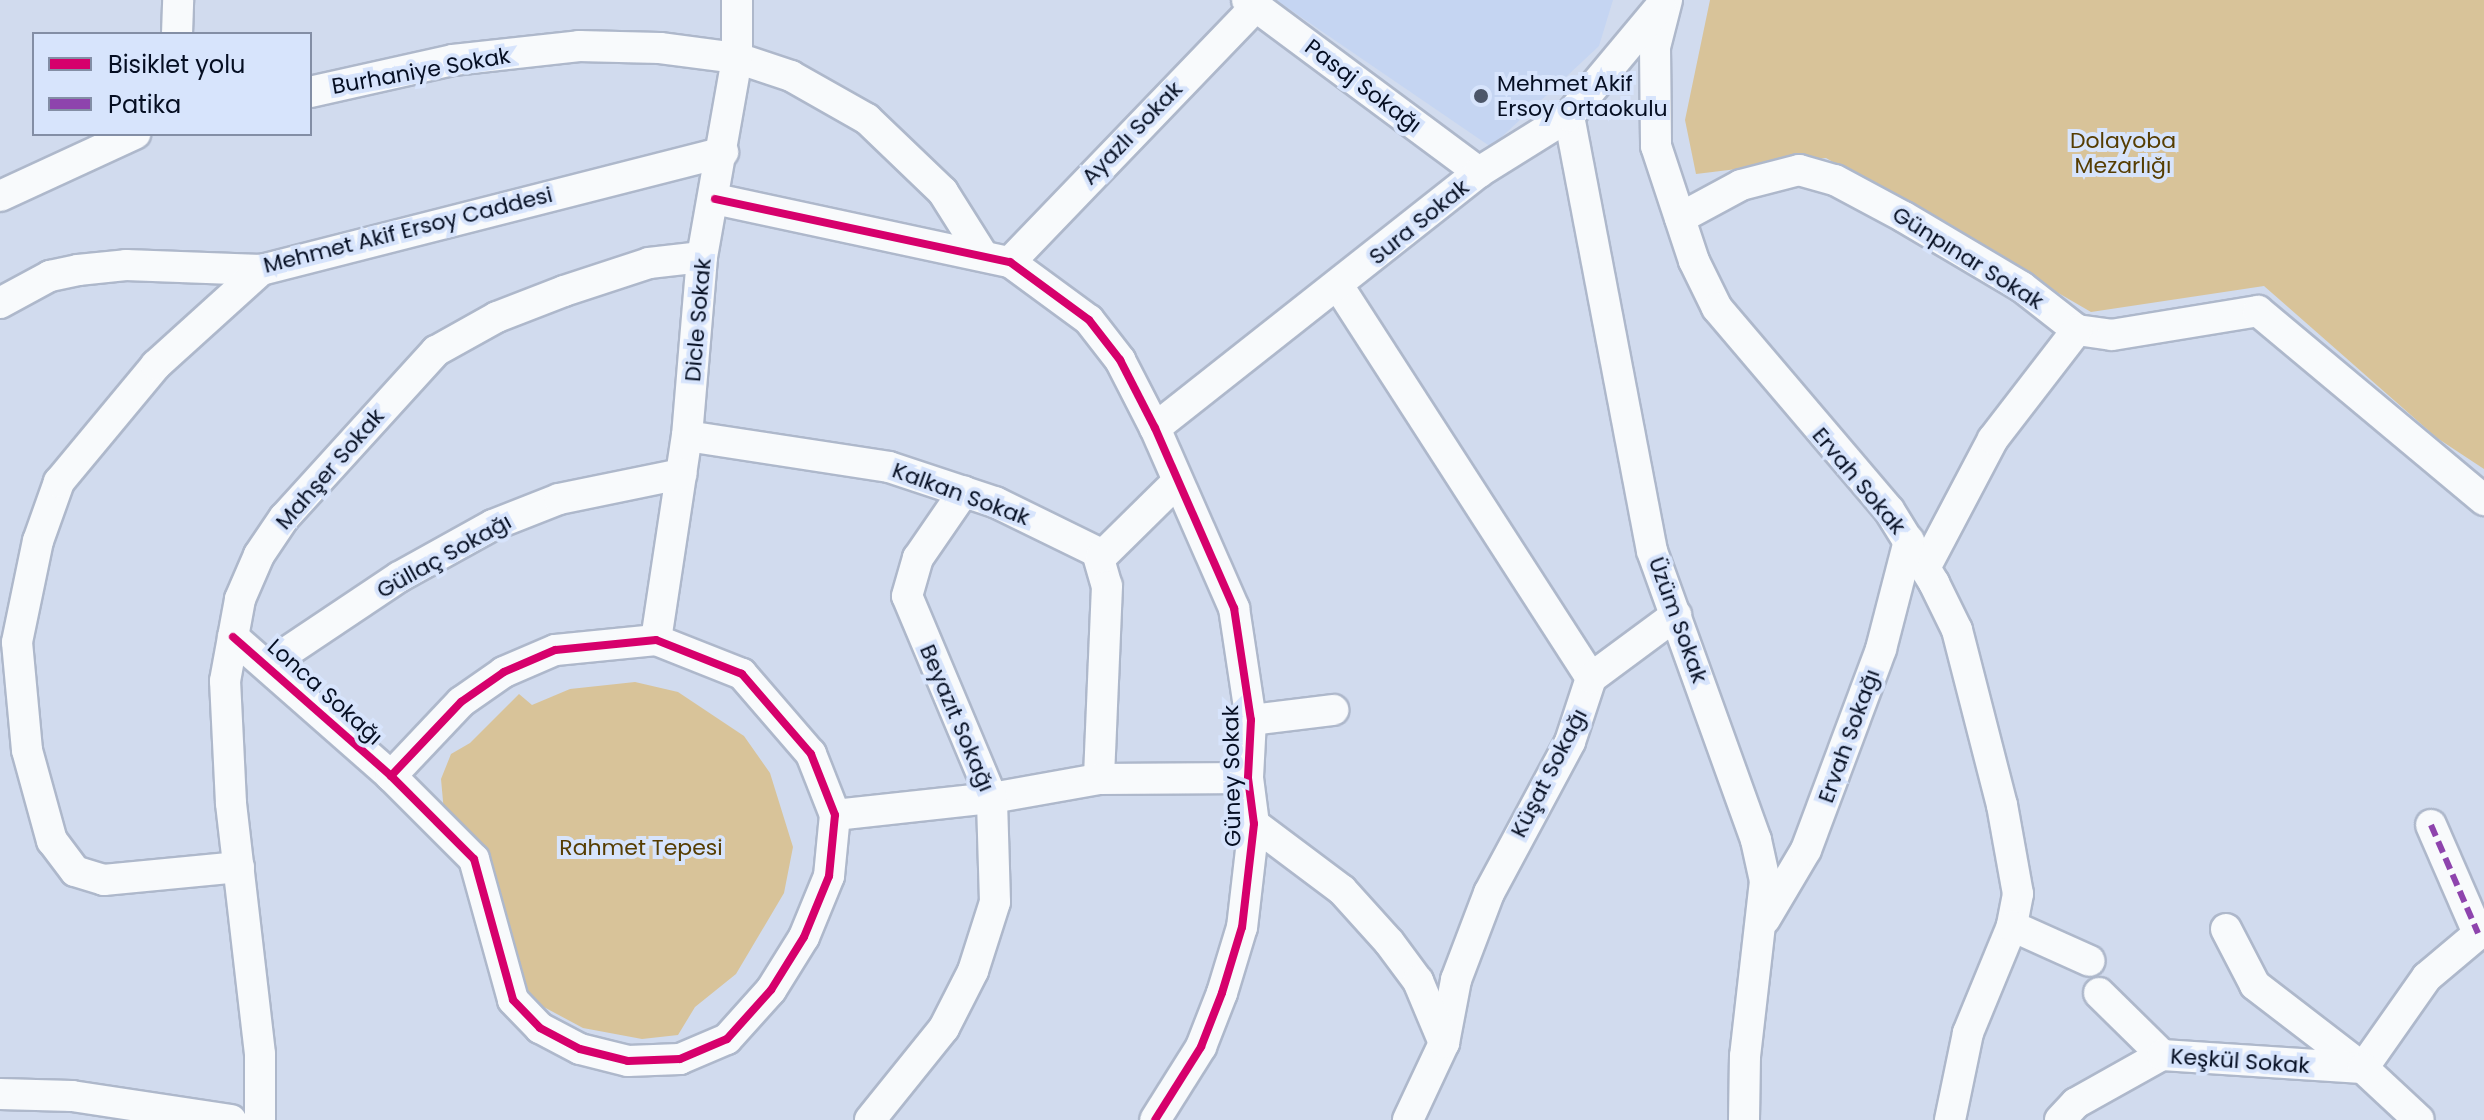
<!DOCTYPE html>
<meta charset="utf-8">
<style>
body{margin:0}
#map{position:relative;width:2484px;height:1120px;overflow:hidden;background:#d1dbee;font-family:Poppins,sans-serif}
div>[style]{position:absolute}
.built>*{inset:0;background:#c5d5f2}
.green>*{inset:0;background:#d8c399}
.roads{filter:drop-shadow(2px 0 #aeb8cb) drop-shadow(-2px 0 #aeb8cb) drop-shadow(0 2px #aeb8cb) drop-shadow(0 -2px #aeb8cb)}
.minor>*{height:30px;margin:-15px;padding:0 15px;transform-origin:15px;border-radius:15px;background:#f8fafc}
.quiet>*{height:6px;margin-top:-3px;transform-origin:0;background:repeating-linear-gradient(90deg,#8e44ad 0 12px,transparent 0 18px)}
.cycleway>*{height:8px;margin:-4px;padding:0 4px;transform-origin:4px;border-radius:4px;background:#d6006c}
.dots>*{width:22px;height:22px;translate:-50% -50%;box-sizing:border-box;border:4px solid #d7e4fc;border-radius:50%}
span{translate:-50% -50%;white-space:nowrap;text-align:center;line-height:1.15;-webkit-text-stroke:8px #d7e4fc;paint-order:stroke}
.street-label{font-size:22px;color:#050e22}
.poi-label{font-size:22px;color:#050e22}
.left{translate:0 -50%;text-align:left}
.park-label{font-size:22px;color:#563d02}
.legend{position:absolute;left:32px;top:32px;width:280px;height:104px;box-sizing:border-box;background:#d7e4fc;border:2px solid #838ea5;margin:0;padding:10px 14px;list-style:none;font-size:24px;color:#050e22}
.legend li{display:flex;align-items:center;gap:16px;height:40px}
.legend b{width:40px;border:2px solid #838ea5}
</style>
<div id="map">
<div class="built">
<i style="clip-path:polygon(1276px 0,1613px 0,1599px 46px,1491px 147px)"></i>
</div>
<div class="green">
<i style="clip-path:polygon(1710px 0,2484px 0,2484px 469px,2437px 438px,2264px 286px,2091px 312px,1826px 158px,1696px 174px,1685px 120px)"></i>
<i style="clip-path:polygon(635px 682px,678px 692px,744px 736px,770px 773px,793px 847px,784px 893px,736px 974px,695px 1007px,678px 1035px,642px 1039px,583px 1028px,527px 998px,444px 812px,441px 779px,451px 754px,470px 743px,519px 694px,532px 705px,570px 689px)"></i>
</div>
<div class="roads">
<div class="minor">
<i style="left:1247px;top:0;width:289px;rotate:36.6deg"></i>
<i style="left:1667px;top:0;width:49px;rotate:104.3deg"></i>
<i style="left:1655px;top:47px;width:99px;rotate:89.4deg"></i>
<i style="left:1656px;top:146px;width:121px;rotate:71.7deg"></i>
<i style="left:1694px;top:261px;width:52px;rotate:63.9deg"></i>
<i style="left:1717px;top:308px;width:265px;rotate:49.6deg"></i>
<i style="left:1889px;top:510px;width:86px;rotate:58.3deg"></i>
<i style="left:1934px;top:583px;width:52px;rotate:63.9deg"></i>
<i style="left:1957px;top:630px;width:181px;rotate:75.6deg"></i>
<i style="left:2002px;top:805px;width:90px;rotate:79.8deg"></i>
<i style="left:2018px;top:894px;width:33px;rotate:101deg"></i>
<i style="left:2012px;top:926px;width:116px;rotate:112.4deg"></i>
<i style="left:1968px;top:1033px;width:89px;rotate:101.7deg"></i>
<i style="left:177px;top:34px;width:34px;rotate:-88deg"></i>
<i style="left:310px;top:92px;width:147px;rotate:-12.6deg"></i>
<i style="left:453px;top:60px;width:127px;rotate:-6.3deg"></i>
<i style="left:579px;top:46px;width:81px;rotate:1.4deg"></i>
<i style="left:660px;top:48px;width:78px;rotate:7.4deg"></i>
<i style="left:737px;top:58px;width:57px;rotate:18.4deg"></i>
<i style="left:791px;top:76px;width:87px;rotate:29.5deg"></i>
<i style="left:867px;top:119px;width:105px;rotate:43.8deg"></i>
<i style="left:943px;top:192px;width:73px;rotate:57.8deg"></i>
<i style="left:1569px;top:116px;width:443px;rotate:79.2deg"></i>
<i style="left:1652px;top:551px;width:307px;rotate:70.2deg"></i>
<i style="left:1756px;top:840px;width:42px;rotate:77.6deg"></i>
<i style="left:1765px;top:881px;width:176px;rotate:96.5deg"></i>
<i style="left:1745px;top:1056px;width:64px;rotate:90.9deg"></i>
<i style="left:0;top:196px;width:149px;rotate:-24.7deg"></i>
<i style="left:715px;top:199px;width:302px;rotate:12.1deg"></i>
<i style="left:1010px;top:262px;width:98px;rotate:36.3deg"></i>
<i style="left:1089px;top:320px;width:51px;rotate:52.2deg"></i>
<i style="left:1120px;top:360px;width:76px;rotate:62.8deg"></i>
<i style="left:1155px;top:428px;width:197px;rotate:66.3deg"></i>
<i style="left:1234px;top:608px;width:113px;rotate:81.4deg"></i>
<i style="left:1251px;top:720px;width:58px;rotate:93deg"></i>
<i style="left:1248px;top:778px;width:46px;rotate:82.6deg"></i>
<i style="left:1254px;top:824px;width:104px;rotate:96.6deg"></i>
<i style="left:1242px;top:927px;width:69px;rotate:106.9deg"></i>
<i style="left:1222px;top:993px;width:58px;rotate:111.3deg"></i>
<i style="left:1201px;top:1047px;width:86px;rotate:122.2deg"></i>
<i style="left:1680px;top:218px;width:69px;rotate:-28.4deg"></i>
<i style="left:1741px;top:185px;width:60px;rotate:-14.5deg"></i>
<i style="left:1799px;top:170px;width:37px;rotate:16deg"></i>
<i style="left:1835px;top:180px;width:78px;rotate:28.2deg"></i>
<i style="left:1904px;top:217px;width:137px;rotate:30.7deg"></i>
<i style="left:2022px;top:287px;width:70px;rotate:38deg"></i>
<i style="left:2077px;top:330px;width:35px;rotate:8deg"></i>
<i style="left:2112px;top:335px;width:148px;rotate:-9.3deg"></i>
<i style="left:2258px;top:311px;width:295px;rotate:39.9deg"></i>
<i style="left:1010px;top:262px;width:355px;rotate:-46.1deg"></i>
<i style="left:1339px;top:287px;width:465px;rotate:57.2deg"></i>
<i style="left:1591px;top:678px;width:67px;rotate:108.2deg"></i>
<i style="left:1570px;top:742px;width:171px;rotate:118.2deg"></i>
<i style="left:1489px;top:893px;width:93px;rotate:110.8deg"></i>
<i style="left:1456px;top:980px;width:64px;rotate:100.8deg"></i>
<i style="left:1444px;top:1043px;width:85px;rotate:115.1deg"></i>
<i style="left:0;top:303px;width:57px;rotate:-28.4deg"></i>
<i style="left:50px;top:276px;width:29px;rotate:-12deg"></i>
<i style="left:78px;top:270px;width:48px;rotate:-5.9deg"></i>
<i style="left:126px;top:265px;width:135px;rotate:2.1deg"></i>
<i style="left:261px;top:270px;width:477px;rotate:-14.3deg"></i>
<i style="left:1155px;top:428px;width:413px;rotate:-38.3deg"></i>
<i style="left:1479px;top:172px;width:106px;rotate:-31.9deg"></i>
<i style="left:1569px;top:116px;width:143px;rotate:-50.1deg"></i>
<i style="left:687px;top:436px;width:204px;rotate:8.7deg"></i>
<i style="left:889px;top:467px;width:112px;rotate:18.3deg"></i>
<i style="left:995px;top:502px;width:114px;rotate:26.1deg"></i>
<i style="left:1097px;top:552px;width:35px;rotate:74deg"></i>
<i style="left:1107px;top:586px;width:193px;rotate:92.4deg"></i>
<i style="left:1101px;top:557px;width:105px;rotate:-44.6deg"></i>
<i style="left:1925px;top:568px;width:146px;rotate:-62.2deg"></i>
<i style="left:1993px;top:439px;width:138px;rotate:-52.4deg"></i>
<i style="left:233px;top:637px;width:210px;rotate:41.3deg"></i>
<i style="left:391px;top:776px;width:117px;rotate:45deg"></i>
<i style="left:474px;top:859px;width:146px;rotate:74.5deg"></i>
<i style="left:513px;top:1000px;width:39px;rotate:46deg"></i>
<i style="left:540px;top:1028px;width:45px;rotate:27.7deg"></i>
<i style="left:580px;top:1049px;width:49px;rotate:14deg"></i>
<i style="left:628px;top:1061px;width:52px;rotate:-2.2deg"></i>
<i style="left:680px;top:1059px;width:51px;rotate:-23.1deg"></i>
<i style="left:727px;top:1039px;width:66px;rotate:-48.1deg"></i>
<i style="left:771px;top:990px;width:62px;rotate:-58.1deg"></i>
<i style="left:804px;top:937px;width:66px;rotate:-67.7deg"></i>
<i style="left:829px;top:876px;width:61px;rotate:-84.4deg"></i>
<i style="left:835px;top:815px;width:66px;rotate:-111.5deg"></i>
<i style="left:811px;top:754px;width:106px;rotate:-130.8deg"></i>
<i style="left:742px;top:674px;width:92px;rotate:-158.4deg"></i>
<i style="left:656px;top:640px;width:101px;rotate:174.3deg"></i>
<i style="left:555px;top:650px;width:56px;rotate:156.7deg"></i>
<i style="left:504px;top:672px;width:52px;rotate:145.1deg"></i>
<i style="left:461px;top:702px;width:102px;rotate:133.4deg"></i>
<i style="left:656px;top:640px;width:206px;rotate:-81.4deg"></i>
<i style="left:687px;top:436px;width:180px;rotate:-85.2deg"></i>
<i style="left:702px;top:257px;width:202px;rotate:-80deg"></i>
<i style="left:737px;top:58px;width:58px;rotate:-90deg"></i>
<i style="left:269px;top:664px;width:156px;rotate:-33.8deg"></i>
<i style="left:399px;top:577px;width:107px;rotate:-29deg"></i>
<i style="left:493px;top:525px;width:71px;rotate:-21.5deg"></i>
<i style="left:559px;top:499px;width:125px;rotate:-11.6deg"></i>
<i style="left:1591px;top:678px;width:106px;rotate:-36.5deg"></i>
<i style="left:1251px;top:720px;width:83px;rotate:-7deg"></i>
<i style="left:835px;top:815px;width:158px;rotate:-6.2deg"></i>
<i style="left:992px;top:798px;width:109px;rotate:-10.1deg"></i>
<i style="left:1099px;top:779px;width:149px;rotate:-0.4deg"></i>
<i style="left:1254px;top:824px;width:110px;rotate:36.9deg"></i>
<i style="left:1342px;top:890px;width:70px;rotate:47.9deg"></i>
<i style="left:1389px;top:942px;width:49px;rotate:53.4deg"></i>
<i style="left:1418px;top:981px;width:67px;rotate:67.2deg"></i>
<i style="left:2431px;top:825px;width:118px;rotate:66.5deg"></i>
<i style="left:239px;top:867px;width:136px;rotate:174.5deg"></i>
<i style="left:104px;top:880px;width:30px;rotate:-163deg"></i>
<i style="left:75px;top:871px;width:38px;rotate:-127deg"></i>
<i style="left:52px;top:841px;width:94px;rotate:-105.4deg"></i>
<i style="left:27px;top:750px;width:108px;rotate:-95.3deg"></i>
<i style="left:17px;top:642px;width:103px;rotate:-78.3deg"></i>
<i style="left:38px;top:541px;width:63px;rotate:-70.4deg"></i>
<i style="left:59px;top:482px;width:152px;rotate:-50.3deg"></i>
<i style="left:156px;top:365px;width:142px;rotate:-42.1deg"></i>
<i style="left:1765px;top:919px;width:80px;rotate:-59.3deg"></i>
<i style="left:1806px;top:850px;width:215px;rotate:-69.5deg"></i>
<i style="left:1881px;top:649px;width:112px;rotate:-75.5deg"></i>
<i style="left:2012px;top:926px;width:85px;rotate:24.2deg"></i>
<i style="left:2226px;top:929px;width:63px;rotate:62.6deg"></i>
<i style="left:2255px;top:985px;width:136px;rotate:37.5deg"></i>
<i style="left:2363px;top:1068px;width:111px;rotate:-54.9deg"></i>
<i style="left:2427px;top:977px;width:75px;rotate:-40.1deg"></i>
<i style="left:2099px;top:993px;width:88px;rotate:44.5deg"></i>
<i style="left:0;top:1094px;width:72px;rotate:1.6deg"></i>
<i style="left:72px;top:1096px;width:161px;rotate:8.6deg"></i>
<i style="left:260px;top:1120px;width:66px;rotate:-90deg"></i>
<i style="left:260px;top:1054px;width:253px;rotate:-96.6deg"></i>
<i style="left:231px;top:803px;width:122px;rotate:-92.8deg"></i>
<i style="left:225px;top:681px;width:83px;rotate:-79.6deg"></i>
<i style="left:240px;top:599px;width:48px;rotate:-66.6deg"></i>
<i style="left:259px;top:555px;width:45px;rotate:-56deg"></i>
<i style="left:284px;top:518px;width:226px;rotate:-47.7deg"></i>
<i style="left:436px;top:351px;width:70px;rotate:-29.1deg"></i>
<i style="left:497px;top:317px;width:72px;rotate:-21.2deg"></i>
<i style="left:564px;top:291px;width:89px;rotate:-18.2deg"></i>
<i style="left:649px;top:263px;width:53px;rotate:-6.5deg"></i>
<i style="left:870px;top:1120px;width:118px;rotate:-51.2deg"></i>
<i style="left:944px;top:1028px;width:64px;rotate:-63deg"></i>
<i style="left:973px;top:971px;width:72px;rotate:-72.3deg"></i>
<i style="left:995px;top:902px;width:104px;rotate:-91.7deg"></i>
<i style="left:992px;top:798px;width:219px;rotate:-112.8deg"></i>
<i style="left:907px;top:596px;width:40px;rotate:-74deg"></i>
<i style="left:918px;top:558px;width:81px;rotate:-55.5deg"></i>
<i style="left:2060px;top:1120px;width:23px;rotate:-47deg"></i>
<i style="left:2076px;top:1103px;width:98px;rotate:-29.2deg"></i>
<i style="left:2162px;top:1055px;width:201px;rotate:3.7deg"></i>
<i style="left:2363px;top:1068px;width:76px;rotate:42.9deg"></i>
</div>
</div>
<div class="quiet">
<i style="left:2431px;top:825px;width:118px;rotate:66.5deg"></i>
</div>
<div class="cycleway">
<i style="left:715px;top:199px;width:302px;rotate:12.1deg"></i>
<i style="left:1010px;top:262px;width:98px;rotate:36.3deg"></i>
<i style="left:1089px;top:320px;width:51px;rotate:52.2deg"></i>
<i style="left:1120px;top:360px;width:76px;rotate:62.8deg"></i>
<i style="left:1155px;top:428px;width:197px;rotate:66.3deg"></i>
<i style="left:1234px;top:608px;width:113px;rotate:81.4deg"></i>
<i style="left:1251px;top:720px;width:58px;rotate:93deg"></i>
<i style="left:1248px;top:778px;width:46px;rotate:82.6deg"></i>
<i style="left:1254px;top:824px;width:104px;rotate:96.6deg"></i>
<i style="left:1242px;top:927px;width:69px;rotate:106.9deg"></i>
<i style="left:1222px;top:993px;width:58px;rotate:111.3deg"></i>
<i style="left:1201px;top:1047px;width:86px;rotate:122.2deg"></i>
<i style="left:233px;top:637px;width:210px;rotate:41.3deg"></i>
<i style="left:391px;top:776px;width:117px;rotate:45deg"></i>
<i style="left:474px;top:859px;width:146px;rotate:74.5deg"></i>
<i style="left:513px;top:1000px;width:39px;rotate:46deg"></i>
<i style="left:540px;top:1028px;width:45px;rotate:27.7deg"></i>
<i style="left:580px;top:1049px;width:49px;rotate:14deg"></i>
<i style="left:628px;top:1061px;width:52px;rotate:-2.2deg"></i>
<i style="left:680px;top:1059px;width:51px;rotate:-23.1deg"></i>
<i style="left:727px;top:1039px;width:66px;rotate:-48.1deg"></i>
<i style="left:771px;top:990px;width:62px;rotate:-58.1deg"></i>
<i style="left:804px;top:937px;width:66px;rotate:-67.7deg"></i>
<i style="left:829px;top:876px;width:61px;rotate:-84.4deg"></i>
<i style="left:835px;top:815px;width:66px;rotate:-111.5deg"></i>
<i style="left:811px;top:754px;width:106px;rotate:-130.8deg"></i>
<i style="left:742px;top:674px;width:92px;rotate:-158.4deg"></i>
<i style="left:656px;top:640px;width:101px;rotate:174.3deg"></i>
<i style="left:555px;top:650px;width:56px;rotate:156.7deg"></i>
<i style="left:504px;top:672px;width:52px;rotate:145.1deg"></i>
<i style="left:461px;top:702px;width:102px;rotate:133.4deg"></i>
</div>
<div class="dots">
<i style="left:1481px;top:96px;background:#4c5669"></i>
</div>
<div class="street-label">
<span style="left:421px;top:71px;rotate:-10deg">Burhaniye Sokak</span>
<span style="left:1363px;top:86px;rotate:37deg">Pasaj Sokağı</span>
<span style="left:1132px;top:133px;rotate:-46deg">Ayazlı Sokak</span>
<span style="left:1419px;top:222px;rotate:-39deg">Sura Sokak</span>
<span style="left:408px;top:230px;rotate:-14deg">Mehmet Akif Ersoy Caddesi</span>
<span style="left:1968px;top:258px;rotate:32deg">Günpınar Sokak</span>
<span style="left:698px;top:320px;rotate:-85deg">Dicle Sokak</span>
<span style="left:330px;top:469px;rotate:-49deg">Mahşer Sokak</span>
<span style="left:1859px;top:481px;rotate:50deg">Ervah Sokak</span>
<span style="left:961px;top:494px;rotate:20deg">Kalkan Sokak</span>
<span style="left:444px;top:556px;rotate:-29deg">Güllaç Sokağı</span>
<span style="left:1678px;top:620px;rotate:70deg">Üzüm Sokak</span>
<span style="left:325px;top:692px;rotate:42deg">Lonca Sokağı</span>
<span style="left:957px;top:718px;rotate:67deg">Beyazıt Sokağı</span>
<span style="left:1849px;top:736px;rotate:-70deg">Ervah Sokağı</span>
<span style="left:1549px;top:773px;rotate:-63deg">Küşat Sokağı</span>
<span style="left:1232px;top:776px;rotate:-91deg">Güney Sokak</span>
<span style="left:2240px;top:1061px;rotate:4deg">Keşkül Sokak</span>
</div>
<div class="poi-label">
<span class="left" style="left:1497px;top:96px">Mehmet Akif<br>Ersoy Ortaokulu</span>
</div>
<div class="park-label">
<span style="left:2123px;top:153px">Dolayoba<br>Mezarlığı</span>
<span style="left:641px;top:848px">Rahmet Tepesi</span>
</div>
<ul class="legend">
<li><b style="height:10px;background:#d6006c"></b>Bisiklet yolu</li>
<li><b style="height:10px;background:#8e44ad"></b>Patika</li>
</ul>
</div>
